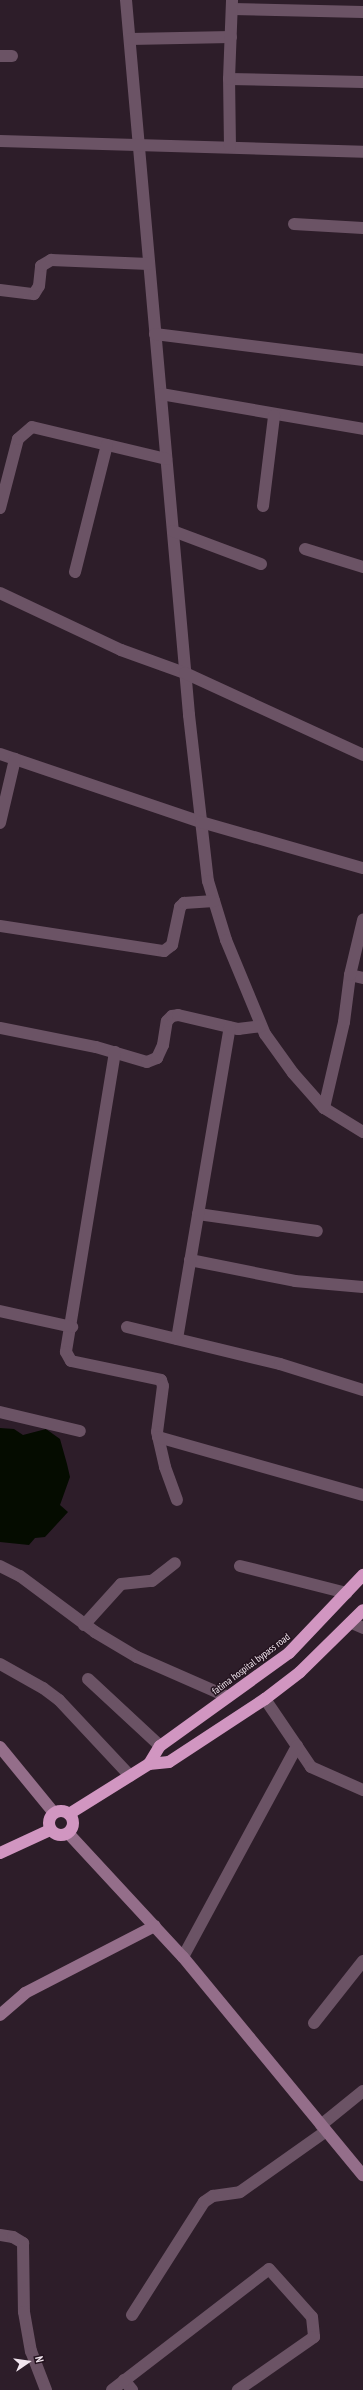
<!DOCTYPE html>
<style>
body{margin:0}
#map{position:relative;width:363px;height:2390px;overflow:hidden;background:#2d1d29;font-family:"PT Sans Narrow",sans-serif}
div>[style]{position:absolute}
.water>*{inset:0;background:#050c00}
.street>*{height:12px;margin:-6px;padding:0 6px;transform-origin:6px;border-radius:6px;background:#6b5365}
.secondary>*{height:12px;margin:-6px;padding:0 6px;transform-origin:6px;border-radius:6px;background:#946e8a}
.highway>*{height:12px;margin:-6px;padding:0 6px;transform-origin:6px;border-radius:6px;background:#d196c1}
.highway>.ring{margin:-6px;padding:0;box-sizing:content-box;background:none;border:12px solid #d196c1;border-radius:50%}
span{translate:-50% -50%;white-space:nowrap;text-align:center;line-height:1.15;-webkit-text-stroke:3px #24131f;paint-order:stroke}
.street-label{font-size:10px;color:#f1e5ee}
.north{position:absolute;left:8px;top:2342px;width:40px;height:40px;-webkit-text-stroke:3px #24131f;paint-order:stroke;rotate:77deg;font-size:11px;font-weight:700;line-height:16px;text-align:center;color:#f1e5ee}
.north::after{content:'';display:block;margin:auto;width:14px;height:18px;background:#f1e5ee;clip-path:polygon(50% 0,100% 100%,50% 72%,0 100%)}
</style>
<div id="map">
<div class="water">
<i style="clip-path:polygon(0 1428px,14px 1429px,23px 1435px,46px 1429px,60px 1439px,67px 1464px,70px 1477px,60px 1505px,68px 1512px,45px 1537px,35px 1538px,29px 1545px,0 1542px)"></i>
</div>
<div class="street">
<i style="left:126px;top:0;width:718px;rotate:84.96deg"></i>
<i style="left:189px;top:715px;width:167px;rotate:83.5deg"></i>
<i style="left:208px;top:881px;width:62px;rotate:73deg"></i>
<i style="left:226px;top:940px;width:102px;rotate:67.5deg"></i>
<i style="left:265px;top:1034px;width:48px;rotate:54.3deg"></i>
<i style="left:293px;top:1073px;width:47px;rotate:48.5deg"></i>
<i style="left:324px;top:1108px;width:46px;rotate:31.6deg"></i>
<i style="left:232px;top:9px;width:131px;rotate:1.3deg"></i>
<i style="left:130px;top:39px;width:101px;rotate:-1.1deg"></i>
<i style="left:0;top:56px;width:12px"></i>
<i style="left:229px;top:79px;width:134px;rotate:1.3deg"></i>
<i style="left:0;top:141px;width:363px;rotate:1.7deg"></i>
<i style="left:230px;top:147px;width:68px;rotate:-90.8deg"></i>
<i style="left:229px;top:79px;width:79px;rotate:-87.8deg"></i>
<i style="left:294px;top:224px;width:69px;rotate:3.3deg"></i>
<i style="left:0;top:290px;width:34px;rotate:7deg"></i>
<i style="left:34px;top:294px;width:9px;rotate:-58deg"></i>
<i style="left:39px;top:286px;width:20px;rotate:-84deg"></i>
<i style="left:41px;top:266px;width:12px;rotate:-31deg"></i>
<i style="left:51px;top:260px;width:98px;rotate:2.3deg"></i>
<i style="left:155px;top:334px;width:210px;rotate:7.1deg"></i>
<i style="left:161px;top:394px;width:205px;rotate:9.8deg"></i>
<i style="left:263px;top:506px;width:91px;rotate:-83deg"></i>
<i style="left:0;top:508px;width:71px;rotate:-75.4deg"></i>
<i style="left:18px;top:439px;width:18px;rotate:-41deg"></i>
<i style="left:32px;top:427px;width:138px;rotate:13.4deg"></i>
<i style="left:173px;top:531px;width:94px;rotate:20.6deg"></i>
<i style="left:305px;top:549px;width:61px;rotate:17.2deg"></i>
<i style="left:75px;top:572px;width:131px;rotate:-75.9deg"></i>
<i style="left:0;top:593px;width:134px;rotate:25.2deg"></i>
<i style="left:121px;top:650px;width:68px;rotate:19.8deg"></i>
<i style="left:185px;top:673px;width:196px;rotate:24.7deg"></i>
<i style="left:0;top:754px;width:212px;rotate:18.7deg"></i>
<i style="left:201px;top:822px;width:168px;rotate:15.9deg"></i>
<i style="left:0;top:823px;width:66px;rotate:-76.8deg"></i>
<i style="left:0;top:926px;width:166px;rotate:8.7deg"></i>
<i style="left:164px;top:951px;width:10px;rotate:-37deg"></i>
<i style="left:172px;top:945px;width:39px;rotate:-78deg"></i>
<i style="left:180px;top:907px;width:6px;rotate:-45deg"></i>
<i style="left:184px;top:903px;width:30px;rotate:-4deg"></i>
<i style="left:350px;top:975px;width:13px;rotate:13deg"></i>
<i style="left:0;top:1028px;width:98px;rotate:11.2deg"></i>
<i style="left:96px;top:1047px;width:53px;rotate:16.4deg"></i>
<i style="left:147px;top:1062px;width:11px;rotate:-22deg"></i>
<i style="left:157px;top:1058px;width:14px;rotate:-65deg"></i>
<i style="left:163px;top:1045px;width:24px;rotate:-81deg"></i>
<i style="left:167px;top:1021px;width:7px;rotate:-45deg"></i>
<i style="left:172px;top:1016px;width:6px;rotate:-9deg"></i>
<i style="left:178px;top:1015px;width:62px;rotate:13.1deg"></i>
<i style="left:238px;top:1029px;width:23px;rotate:-7deg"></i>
<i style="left:115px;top:1052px;width:304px;rotate:99.3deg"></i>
<i style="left:66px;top:1352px;width:10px;rotate:61deg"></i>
<i style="left:71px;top:1361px;width:92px;rotate:11.9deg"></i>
<i style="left:161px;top:1380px;width:6px;rotate:72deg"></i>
<i style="left:163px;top:1386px;width:46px;rotate:97.4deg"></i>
<i style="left:157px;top:1432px;width:36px;rotate:77deg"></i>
<i style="left:165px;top:1467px;width:35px;rotate:70deg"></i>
<i style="left:324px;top:1108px;width:88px;rotate:-76.9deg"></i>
<i style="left:344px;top:1022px;width:47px;rotate:-82.7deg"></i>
<i style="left:350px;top:975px;width:57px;rotate:-76.7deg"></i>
<i style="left:198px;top:1214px;width:120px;rotate:8.1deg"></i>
<i style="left:190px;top:1260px;width:107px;rotate:11.3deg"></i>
<i style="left:295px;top:1281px;width:68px;rotate:5deg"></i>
<i style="left:0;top:1311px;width:74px;rotate:12.5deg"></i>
<i style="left:127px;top:1327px;width:157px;rotate:13.6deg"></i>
<i style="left:280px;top:1364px;width:87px;rotate:17.4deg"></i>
<i style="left:177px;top:1339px;width:316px;rotate:-80.4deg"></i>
<i style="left:0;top:1412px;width:82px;rotate:13.4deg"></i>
<i style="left:158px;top:1437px;width:213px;rotate:15.8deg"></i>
<i style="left:0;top:1566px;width:22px;rotate:27deg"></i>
<i style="left:20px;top:1576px;width:94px;rotate:36.7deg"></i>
<i style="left:95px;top:1632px;width:49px;rotate:30.8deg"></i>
<i style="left:137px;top:1657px;width:99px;rotate:23.7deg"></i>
<i style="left:240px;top:1566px;width:110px;rotate:14.2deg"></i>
<i style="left:352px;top:1623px;width:12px;rotate:24deg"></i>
<i style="left:84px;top:1625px;width:55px;rotate:-47.9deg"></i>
<i style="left:121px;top:1584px;width:31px;rotate:-6deg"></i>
<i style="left:152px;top:1581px;width:29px;rotate:-38deg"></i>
<i style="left:0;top:1664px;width:49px;rotate:29.2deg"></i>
<i style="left:43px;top:1688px;width:20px;rotate:37deg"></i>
<i style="left:59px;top:1700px;width:104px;rotate:46.9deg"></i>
<i style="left:88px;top:1679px;width:98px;rotate:42.9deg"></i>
<i style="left:265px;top:1699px;width:82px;rotate:55.9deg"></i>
<i style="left:311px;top:1767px;width:57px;rotate:23.9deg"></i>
<i style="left:183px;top:1957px;width:240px;rotate:-61.6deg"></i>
<i style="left:314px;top:2023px;width:79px;rotate:-51.7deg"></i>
<i style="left:321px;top:2125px;width:54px;rotate:-39deg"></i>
<i style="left:0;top:2235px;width:13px;rotate:9deg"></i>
<i style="left:13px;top:2237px;width:12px;rotate:31deg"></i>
<i style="left:23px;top:2243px;width:69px;rotate:89.2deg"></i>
<i style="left:24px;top:2312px;width:40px;rotate:80deg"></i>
<i style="left:31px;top:2351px;width:42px;rotate:69deg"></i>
<i style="left:132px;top:2315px;width:134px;rotate:-57.5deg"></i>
<i style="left:204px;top:2202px;width:11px;rotate:-34deg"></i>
<i style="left:213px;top:2196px;width:27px;rotate:-8deg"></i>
<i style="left:240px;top:2192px;width:105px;rotate:-35.3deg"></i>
<i style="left:124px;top:2380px;width:13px;rotate:51deg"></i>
<i style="left:112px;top:2390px;width:198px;rotate:-37.6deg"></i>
<i style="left:269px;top:2269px;width:64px;rotate:48.1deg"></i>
<i style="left:312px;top:2317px;width:20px;rotate:84deg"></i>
<i style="left:314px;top:2337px;width:93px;rotate:145.1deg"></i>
</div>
<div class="secondary">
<i style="left:0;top:1747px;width:85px;rotate:50.7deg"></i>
<i style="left:68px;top:1833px;width:169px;rotate:47.2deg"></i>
<i style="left:183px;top:1957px;width:283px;rotate:50.5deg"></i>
<i style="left:0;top:2015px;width:33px;rotate:-41deg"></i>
<i style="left:25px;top:1993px;width:146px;rotate:-27.3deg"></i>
</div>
<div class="highway">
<i style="left:149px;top:1764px;width:21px;rotate:-59deg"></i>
<i style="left:160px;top:1746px;width:159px;rotate:-35.8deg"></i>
<i style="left:289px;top:1653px;width:108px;rotate:-46.5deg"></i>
<i class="ring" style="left:49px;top:1811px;width:12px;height:12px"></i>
<i style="left:69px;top:1814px;width:94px;rotate:-32deg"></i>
<i style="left:149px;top:1764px;width:20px;rotate:-6deg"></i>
<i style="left:169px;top:1762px;width:115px;rotate:-33.3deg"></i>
<i style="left:265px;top:1699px;width:44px;rotate:-37.6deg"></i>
<i style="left:300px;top:1672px;width:88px;rotate:-44.5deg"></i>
<i style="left:0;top:1853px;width:55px;rotate:-24.7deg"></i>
</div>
<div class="street-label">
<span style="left:251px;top:1664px;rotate:-37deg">fatima hospital bypass road</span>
</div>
<div class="north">N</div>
</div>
